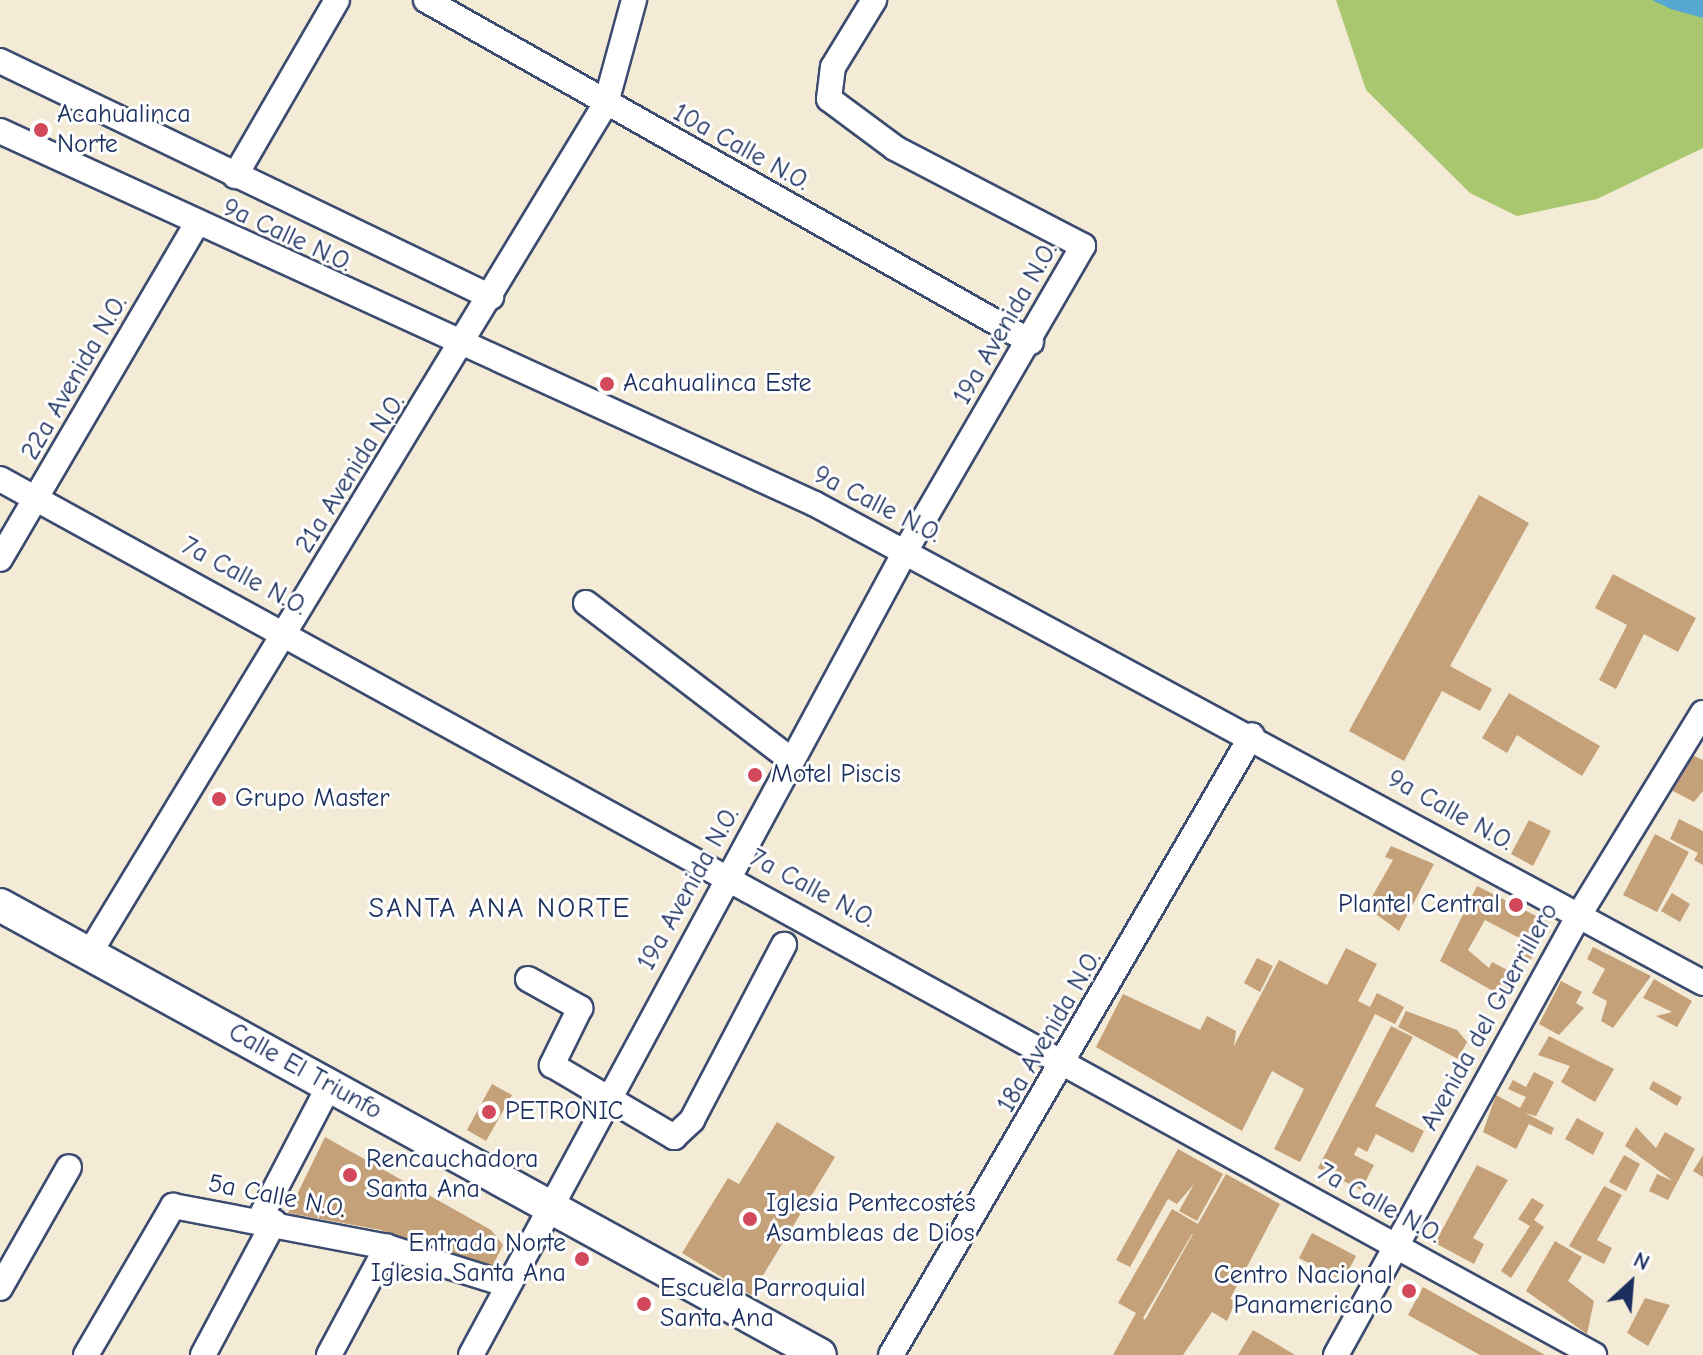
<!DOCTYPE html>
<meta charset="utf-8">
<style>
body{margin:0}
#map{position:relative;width:1703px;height:1355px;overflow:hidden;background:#f4ebd6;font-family:"Comic Neue",sans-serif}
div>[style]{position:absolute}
.green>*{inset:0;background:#a9c76e}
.water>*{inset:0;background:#56a7d1}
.building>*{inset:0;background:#c4a178}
.roads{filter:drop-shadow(2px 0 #3c4b70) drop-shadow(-2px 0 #3c4b70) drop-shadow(0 2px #3c4b70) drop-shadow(0 -2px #3c4b70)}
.minor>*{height:24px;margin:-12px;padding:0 12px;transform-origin:12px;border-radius:12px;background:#fff}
.major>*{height:32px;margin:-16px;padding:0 16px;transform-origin:16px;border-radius:16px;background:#fff}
.dots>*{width:22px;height:22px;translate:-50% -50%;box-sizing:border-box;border:4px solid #fff;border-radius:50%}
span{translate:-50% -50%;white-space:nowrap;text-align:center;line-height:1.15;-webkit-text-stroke:6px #fff;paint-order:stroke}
.poi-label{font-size:26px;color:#1b2f5e}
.left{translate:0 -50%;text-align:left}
.right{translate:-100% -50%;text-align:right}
.street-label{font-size:26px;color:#1b2f5e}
.neighbourhood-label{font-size:28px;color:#1b2f5e;letter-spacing:2px}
.north{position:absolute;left:1591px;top:1243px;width:80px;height:80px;-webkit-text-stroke:6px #fff;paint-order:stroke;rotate:26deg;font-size:22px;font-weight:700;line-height:32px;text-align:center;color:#1b2f5e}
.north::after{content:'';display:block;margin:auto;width:28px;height:36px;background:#1b2f5e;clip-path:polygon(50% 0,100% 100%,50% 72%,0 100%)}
</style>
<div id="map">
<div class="green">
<i style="clip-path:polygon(1336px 0,1656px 0,1703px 18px,1703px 148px,1597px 199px,1517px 216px,1470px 193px,1366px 90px)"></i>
</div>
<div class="water">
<i style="clip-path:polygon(1652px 0,1703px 0,1703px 18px,1671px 9px)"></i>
</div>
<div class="building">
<i style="clip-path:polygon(1479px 495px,1529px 523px,1450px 666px,1492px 689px,1480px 711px,1442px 691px,1404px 761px,1349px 731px)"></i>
<i style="clip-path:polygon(1613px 574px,1696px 618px,1678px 652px,1644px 634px,1616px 689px,1599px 680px,1627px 625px,1595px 608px)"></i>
<i style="clip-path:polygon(1509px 693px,1600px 746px,1582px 776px,1517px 735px,1507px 753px,1482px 738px)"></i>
<i style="clip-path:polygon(1690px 754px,1703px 760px,1703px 791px,1694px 802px,1671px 790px)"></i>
<i style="clip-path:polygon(1679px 819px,1703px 831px,1703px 865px,1694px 860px,1698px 853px,1670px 839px)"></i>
<i style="clip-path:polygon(1529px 820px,1551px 831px,1533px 866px,1511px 854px)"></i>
<i style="clip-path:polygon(1655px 834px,1689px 852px,1657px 912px,1623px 895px)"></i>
<i style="clip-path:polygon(1391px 846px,1434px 864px,1399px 931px,1366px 907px,1393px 860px,1385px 857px)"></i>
<i style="clip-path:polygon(1477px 886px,1550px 923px,1530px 961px,1520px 955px,1527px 942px,1485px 920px,1468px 950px,1489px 968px,1492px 962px,1519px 976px,1507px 999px,1440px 961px)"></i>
<i style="clip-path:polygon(1672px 893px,1690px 904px,1680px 922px,1661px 911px)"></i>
<i style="clip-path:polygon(1593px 947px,1651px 976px,1613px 1028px,1601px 1021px,1607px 1001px,1592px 993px,1605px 969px,1587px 959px)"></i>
<i style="clip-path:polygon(1346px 948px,1377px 964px,1358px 1001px,1370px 1007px,1377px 993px,1404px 1007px,1395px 1024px,1375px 1014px,1300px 1162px,1274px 1149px,1304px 1089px,1272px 1071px,1242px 1131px,1096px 1047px,1123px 994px,1200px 1030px,1207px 1016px,1236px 1031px,1234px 1046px,1279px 960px,1327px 985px)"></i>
<i style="clip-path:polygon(1257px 958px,1273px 966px,1260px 992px,1244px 983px)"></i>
<i style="clip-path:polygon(1654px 979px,1692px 1001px,1677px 1027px,1656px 1016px,1672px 1012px,1643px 998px)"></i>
<i style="clip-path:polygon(1561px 981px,1582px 992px,1576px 1003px,1584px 1008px,1559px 1035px,1539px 1024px)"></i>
<i style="clip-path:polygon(1406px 1011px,1457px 1030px,1467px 1042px,1458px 1059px,1398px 1027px)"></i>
<i style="clip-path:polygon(1391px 1026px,1413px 1037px,1375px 1106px,1424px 1131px,1413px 1153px,1376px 1134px,1367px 1152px,1358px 1147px,1354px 1155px,1374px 1165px,1361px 1190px,1318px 1168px)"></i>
<i style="clip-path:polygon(1549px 1036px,1614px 1069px,1595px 1102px,1561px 1082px,1570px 1066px,1538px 1055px)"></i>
<i style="clip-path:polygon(1534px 1072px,1554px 1082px,1536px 1116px,1525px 1113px,1554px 1128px,1551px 1135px,1529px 1124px,1516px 1149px,1483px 1132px,1496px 1095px,1520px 1108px,1526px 1097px,1508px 1089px,1513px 1080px,1526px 1087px)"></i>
<i style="clip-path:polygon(1653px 1081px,1682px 1097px,1677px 1106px,1649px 1089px)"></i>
<i style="clip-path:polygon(492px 1084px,512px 1095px,486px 1141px,467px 1130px)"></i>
<i style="clip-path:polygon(1577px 1118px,1604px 1133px,1593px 1155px,1565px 1139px)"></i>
<i style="clip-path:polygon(777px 1122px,835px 1157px,751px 1295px,682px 1253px,728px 1178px,739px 1184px)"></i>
<i style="clip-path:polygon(1636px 1127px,1656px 1148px,1665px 1132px,1695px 1149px,1668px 1200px,1649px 1191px,1657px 1174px,1673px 1181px,1625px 1146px)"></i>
<i style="clip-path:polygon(325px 1137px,491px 1230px,503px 1245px,489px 1273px,381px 1230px,288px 1213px)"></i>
<i style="clip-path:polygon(1178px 1149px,1223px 1174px,1197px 1221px,1179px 1211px,1194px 1184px,1177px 1204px,1168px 1199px,1130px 1267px,1116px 1260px)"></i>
<i style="clip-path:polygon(1624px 1155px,1640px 1164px,1626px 1191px,1609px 1182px)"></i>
<i style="clip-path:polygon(1703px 1155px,1703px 1177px,1693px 1171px)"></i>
<i style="clip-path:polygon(1477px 1165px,1508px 1180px,1473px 1238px,1484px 1244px,1474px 1264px,1435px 1243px)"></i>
<i style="clip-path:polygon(evenodd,1226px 1174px,1280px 1204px,1230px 1299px,1236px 1301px,1227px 1321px,1212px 1312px,1183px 1355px,1113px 1355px,1136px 1313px,1118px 1303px,1172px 1209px,1198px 1224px,1226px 1174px,1192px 1234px,1193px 1234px,1145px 1320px,1143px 1318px,1192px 1234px)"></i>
<i style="clip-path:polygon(1604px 1186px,1622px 1195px,1597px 1240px,1612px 1248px,1604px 1264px,1569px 1246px)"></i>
<i style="clip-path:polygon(1532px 1198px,1544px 1205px,1534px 1220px,1544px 1227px,1511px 1278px,1501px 1271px,1530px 1226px,1518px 1219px)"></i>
<i style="clip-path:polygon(1312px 1233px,1356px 1256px,1343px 1281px,1299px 1258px)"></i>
<i style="clip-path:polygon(1555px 1241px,1582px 1257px,1568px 1281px,1594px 1301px,1587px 1334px,1526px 1291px)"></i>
<i style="clip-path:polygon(1423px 1287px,1545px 1355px,1480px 1355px,1408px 1315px)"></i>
<i style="clip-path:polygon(1645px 1298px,1670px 1305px,1648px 1346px,1627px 1333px)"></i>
<i style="clip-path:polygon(1253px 1330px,1295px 1355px,1238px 1355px)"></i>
</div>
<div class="roads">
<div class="minor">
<i style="left:426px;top:0;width:695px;rotate:29.48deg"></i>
<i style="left:0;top:61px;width:545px;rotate:25.67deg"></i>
<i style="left:0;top:131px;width:896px;rotate:24.59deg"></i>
<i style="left:815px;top:504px;width:1009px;rotate:28.34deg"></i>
<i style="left:235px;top:176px;width:203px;rotate:-59.9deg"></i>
<i style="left:0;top:479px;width:1819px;rotate:28.79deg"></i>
<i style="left:0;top:559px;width:387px;rotate:-59.6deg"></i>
<i style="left:586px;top:603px;width:258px;rotate:37.4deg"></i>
<i style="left:89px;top:954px;width:996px;rotate:-58.72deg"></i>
<i style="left:606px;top:103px;width:107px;rotate:-74.8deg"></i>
<i style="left:528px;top:979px;width:60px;rotate:29.1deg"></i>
<i style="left:580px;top:1008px;width:64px;rotate:116.2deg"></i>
<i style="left:552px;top:1065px;width:142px;rotate:30.5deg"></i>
<i style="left:674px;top:1137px;width:25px;rotate:-43deg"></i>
<i style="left:692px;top:1120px;width:198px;rotate:-62.3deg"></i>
<i style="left:259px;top:1220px;width:151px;rotate:-62.4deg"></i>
<i style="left:0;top:1288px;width:139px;rotate:-60.3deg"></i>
<i style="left:86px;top:1355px;width:173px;rotate:-59.7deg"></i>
<i style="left:173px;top:1206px;width:218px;rotate:10.8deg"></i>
<i style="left:387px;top:1247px;width:127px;rotate:17.4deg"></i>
<i style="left:203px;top:1355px;width:151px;rotate:-61.9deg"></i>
<i style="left:329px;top:1355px;width:123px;rotate:-61.8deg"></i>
<i style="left:471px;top:1355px;width:915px;rotate:-61.61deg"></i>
<i style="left:906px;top:550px;width:352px;rotate:-59.8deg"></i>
<i style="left:1083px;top:246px;width:212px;rotate:-152.5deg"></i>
<i style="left:895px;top:148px;width:82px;rotate:-143.4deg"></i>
<i style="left:829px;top:99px;width:32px;rotate:-83deg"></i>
<i style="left:833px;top:67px;width:79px;rotate:-58.5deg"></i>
<i style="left:891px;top:1355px;width:717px;rotate:-59.79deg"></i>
<i style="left:1336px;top:1355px;width:503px;rotate:-61.09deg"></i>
<i style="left:1579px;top:915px;width:237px;rotate:-58.5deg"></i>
</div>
<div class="major">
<i style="left:0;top:905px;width:935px;rotate:28.76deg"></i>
</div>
</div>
<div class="dots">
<i style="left:41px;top:130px;background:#d1495b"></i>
<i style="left:607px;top:384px;background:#d1495b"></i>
<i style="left:755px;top:775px;background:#d1495b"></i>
<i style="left:219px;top:799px;background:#d1495b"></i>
<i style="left:1516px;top:905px;background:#d1495b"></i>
<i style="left:489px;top:1112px;background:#d1495b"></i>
<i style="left:350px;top:1175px;background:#d1495b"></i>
<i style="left:750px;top:1219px;background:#d1495b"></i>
<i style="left:582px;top:1259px;background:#d1495b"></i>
<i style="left:1409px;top:1291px;background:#d1495b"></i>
<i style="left:644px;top:1304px;background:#d1495b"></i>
</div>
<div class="poi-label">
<span class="left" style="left:57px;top:130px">Acahualinca<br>Norte</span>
<span class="left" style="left:623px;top:384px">Acahualinca Este</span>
<span class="left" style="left:771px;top:775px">Motel Piscis</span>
<span class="left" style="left:235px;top:799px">Grupo Master</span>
<span class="right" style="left:1500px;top:905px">Plantel Central</span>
<span class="left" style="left:505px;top:1112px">PETRONIC</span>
<span class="left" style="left:366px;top:1175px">Rencauchadora<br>Santa Ana</span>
<span class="left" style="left:766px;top:1219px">Iglesia Pentecostés<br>Asambleas de Dios</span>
<span class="right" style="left:566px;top:1259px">Entrada Norte<br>Iglesia Santa Ana</span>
<span class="right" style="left:1393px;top:1291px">Centro Nacional<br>Panamericano</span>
<span class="left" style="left:660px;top:1304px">Escuela Parroquial<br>Santa Ana</span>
</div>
<div class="street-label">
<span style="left:741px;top:148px;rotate:29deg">10a Calle N.O.</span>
<span style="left:287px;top:236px;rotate:25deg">9a Calle N.O.</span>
<span style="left:1006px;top:324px;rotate:-60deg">19a Avenida N.O.</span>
<span style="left:75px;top:378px;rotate:-60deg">22a Avenida N.O.</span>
<span style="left:351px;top:474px;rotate:-58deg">21a Avenida N.O.</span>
<span style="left:877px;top:505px;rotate:27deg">9a Calle N.O.</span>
<span style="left:244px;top:577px;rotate:28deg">7a Calle N.O.</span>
<span style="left:1450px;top:811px;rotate:29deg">9a Calle N.O.</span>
<span style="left:689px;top:889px;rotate:-61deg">19a Avenida N.O.</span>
<span style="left:812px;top:889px;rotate:28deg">7a Calle N.O.</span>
<span style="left:1490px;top:1017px;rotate:-61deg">Avenida del Guerrillero</span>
<span style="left:1050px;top:1032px;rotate:-60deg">18a Avenida N.O.</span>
<span style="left:305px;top:1072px;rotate:29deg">Calle El Triunfo</span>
<span style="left:277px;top:1197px;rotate:11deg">5a Calle N.O.</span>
<span style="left:1379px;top:1204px;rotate:29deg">7a Calle N.O.</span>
</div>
<div class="neighbourhood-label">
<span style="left:500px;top:908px">SANTA ANA NORTE</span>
</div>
<div class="north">N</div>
</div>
